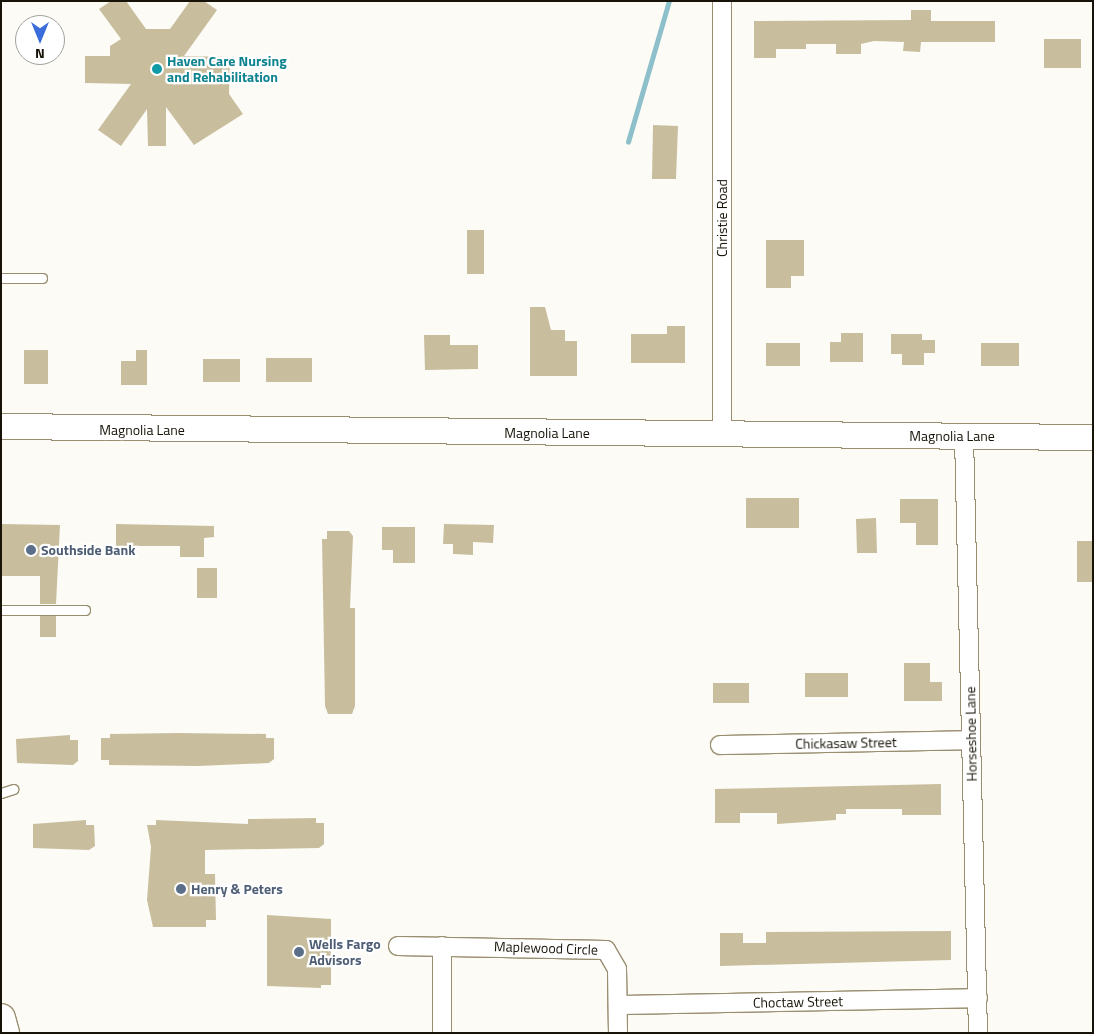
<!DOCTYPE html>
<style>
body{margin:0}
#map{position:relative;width:1094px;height:1034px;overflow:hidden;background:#fdfbf5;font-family:"Titillium Web",sans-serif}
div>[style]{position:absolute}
.stream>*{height:4.5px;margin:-2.25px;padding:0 2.25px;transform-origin:2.25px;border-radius:2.25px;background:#8dc0ca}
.building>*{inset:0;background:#c8be9e}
.roads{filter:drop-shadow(1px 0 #998e70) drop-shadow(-1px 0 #998e70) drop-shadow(0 1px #998e70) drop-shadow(0 -1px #998e70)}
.lane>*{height:9px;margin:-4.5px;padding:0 4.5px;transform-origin:4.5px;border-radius:4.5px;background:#fff}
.street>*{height:18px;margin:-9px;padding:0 9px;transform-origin:9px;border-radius:9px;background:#fff}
.secondary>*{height:25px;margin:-12.5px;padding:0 12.5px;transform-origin:12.5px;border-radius:12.5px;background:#fff}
.primary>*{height:28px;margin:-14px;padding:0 14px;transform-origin:14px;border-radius:14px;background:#fff}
.dots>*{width:14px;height:14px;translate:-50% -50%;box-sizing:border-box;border:2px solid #fff;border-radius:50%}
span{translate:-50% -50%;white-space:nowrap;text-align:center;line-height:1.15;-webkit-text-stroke:4.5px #fff;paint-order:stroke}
.culture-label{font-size:14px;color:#0d838f;font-weight:700}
.left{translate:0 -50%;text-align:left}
.street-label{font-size:14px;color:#171308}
.service-label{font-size:14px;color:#4e5e75;font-weight:700}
.frame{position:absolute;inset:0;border:2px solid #171308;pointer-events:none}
.north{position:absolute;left:15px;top:15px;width:50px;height:50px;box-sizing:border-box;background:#fff;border:1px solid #a2a19c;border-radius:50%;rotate:180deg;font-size:14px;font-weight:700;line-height:20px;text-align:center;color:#171308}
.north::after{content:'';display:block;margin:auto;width:18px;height:22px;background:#3c6ddd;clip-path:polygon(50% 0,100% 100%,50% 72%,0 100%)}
</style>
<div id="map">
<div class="stream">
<i style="left:628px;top:142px;width:147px;rotate:-73.8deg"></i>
</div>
<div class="building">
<i style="clip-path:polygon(111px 1px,126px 1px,146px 29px,170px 29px,190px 1px,204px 1px,217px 10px,184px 56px,230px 57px,229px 94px,243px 114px,194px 145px,166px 107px,166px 146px,148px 146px,147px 109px,121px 146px,98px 130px,131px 84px,85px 83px,85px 56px,110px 56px,110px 46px,121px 39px,99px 9px)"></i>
<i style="clip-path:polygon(911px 10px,931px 10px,931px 21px,995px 21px,995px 42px,921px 42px,920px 52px,903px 51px,904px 42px,874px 41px,861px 44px,861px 54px,836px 54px,836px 44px,806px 44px,806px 49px,776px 49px,776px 58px,754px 58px,754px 21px,911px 20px)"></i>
<i style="clip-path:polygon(1044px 39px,1081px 39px,1081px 68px,1044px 68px)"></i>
<i style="clip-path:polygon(653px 125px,678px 126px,676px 179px,652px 179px)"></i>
<i style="clip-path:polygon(467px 230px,484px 230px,484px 274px,467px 274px)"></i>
<i style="clip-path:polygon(766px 240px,804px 240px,804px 276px,791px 276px,791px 288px,766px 288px)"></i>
<i style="clip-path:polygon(530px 307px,545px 307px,551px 330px,565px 330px,565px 341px,577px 341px,577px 376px,530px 376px)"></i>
<i style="clip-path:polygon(667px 326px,685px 326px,685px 363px,631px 363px,631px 334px,667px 334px)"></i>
<i style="clip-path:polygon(841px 333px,863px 333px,863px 362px,830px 362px,830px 342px,841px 342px)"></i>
<i style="clip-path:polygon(891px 334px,922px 334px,922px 340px,935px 340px,935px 353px,924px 353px,924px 365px,902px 365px,902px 354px,891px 354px)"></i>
<i style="clip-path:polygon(424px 335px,450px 335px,450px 345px,478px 345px,478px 369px,425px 370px)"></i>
<i style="clip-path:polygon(766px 343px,800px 343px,800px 366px,766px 366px)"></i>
<i style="clip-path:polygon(981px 343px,1019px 343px,1019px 366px,981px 366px)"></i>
<i style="clip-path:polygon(24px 350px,48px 350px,48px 384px,24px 384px)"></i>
<i style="clip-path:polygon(136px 350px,147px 350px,147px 385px,121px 385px,121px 361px,136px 361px)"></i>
<i style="clip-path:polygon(266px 358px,312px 358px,312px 382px,266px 382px)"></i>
<i style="clip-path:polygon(203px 359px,240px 359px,240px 382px,203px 382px)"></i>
<i style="clip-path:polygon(746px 498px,799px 498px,799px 528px,746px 528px)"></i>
<i style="clip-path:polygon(900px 499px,938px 499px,938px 545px,916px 545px,916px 523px,900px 523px)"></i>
<i style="clip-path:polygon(876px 518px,877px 553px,857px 553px,856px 519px)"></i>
<i style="clip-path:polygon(1px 524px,60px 525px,56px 604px,40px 604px,40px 576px,1px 576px)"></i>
<i style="clip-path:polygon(116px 524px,214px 526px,214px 537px,204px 538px,204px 557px,180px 557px,180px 546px,116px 546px)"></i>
<i style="clip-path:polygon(444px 524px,494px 525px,493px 543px,473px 542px,473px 555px,453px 554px,453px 544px,443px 544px)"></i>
<i style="clip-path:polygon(382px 527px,415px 527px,415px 563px,393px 563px,393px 550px,382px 550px)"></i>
<i style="clip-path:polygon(327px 531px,349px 531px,353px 536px,350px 608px,355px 608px,355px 706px,352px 714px,328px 714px,325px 706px,322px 539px,327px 539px)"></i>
<i style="clip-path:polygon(1077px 541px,1093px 541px,1093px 582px,1077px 582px)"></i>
<i style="clip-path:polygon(197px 568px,217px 568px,217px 598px,197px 598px)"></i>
<i style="clip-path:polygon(40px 616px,56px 616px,56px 637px,40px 637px)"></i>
<i style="clip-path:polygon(904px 663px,930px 663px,930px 682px,942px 682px,942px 701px,904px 701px)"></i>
<i style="clip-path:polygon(805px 673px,848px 673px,848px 697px,805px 697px)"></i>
<i style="clip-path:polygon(713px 683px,749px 683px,749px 703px,713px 703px)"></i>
<i style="clip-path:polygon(177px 733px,266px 734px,266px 738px,274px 738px,274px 759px,269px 763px,198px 766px,109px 765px,109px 760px,101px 760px,101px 738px,110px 738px,110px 734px)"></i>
<i style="clip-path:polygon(70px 735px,70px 740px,78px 740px,78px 761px,73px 765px,17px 763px,16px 739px)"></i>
<i style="clip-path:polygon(941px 784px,941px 815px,902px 815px,902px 809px,846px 809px,846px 814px,836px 814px,836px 820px,777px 824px,777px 813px,740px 813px,740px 823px,715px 823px,715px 789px)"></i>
<i style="clip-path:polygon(316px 818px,316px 823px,324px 823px,324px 844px,319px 848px,205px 850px,205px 874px,215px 874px,216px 920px,206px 920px,206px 927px,153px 927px,147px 900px,151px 847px,147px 825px,156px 825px,156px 820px,248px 824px,248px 819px)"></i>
<i style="clip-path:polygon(86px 820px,86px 825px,94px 825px,95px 846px,89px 850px,33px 848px,33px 824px)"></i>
<i style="clip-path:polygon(267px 915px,331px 919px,331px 985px,321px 985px,321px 988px,267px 986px)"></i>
<i style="clip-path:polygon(951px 931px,951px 960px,720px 966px,720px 933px,743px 933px,743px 943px,766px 943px,766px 932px)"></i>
</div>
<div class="roads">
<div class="lane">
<i style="left:1px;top:278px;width:41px"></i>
<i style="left:1px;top:610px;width:84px"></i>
<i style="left:1px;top:793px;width:13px;rotate:-18deg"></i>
</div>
<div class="street">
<i style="left:722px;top:1px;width:433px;rotate:90deg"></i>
<i style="left:964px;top:436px;width:597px;rotate:88.66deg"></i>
<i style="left:720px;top:745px;width:251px;rotate:-1.1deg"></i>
<i style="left:398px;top:946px;width:208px;rotate:1.1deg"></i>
<i style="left:606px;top:950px;width:22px;rotate:60deg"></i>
<i style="left:617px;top:969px;width:64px;rotate:89.1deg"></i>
<i style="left:618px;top:1005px;width:360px;rotate:-1.1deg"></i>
<i style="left:442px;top:1033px;width:87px;rotate:-90deg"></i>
</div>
<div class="secondary">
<i style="left:1px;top:426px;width:1092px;rotate:0.58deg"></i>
</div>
<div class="primary">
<i style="left:1px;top:1018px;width:16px;rotate:75deg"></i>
</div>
</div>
<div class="dots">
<i style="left:157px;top:69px;background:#0f9aa8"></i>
<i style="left:31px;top:550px;background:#5c6f8a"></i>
<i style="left:181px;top:889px;background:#5c6f8a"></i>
<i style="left:299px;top:952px;background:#5c6f8a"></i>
</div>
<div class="culture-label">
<span class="left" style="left:167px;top:69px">Haven Care Nursing<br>and Rehabilitation</span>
</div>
<div class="street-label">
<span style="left:722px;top:218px;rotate:-90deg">Christie Road</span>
<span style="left:142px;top:430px">Magnolia Lane</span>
<span style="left:547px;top:433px">Magnolia Lane</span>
<span style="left:952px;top:436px">Magnolia Lane</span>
<span style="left:971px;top:734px;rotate:-91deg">Horseshoe Lane</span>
<span style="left:846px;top:743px;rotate:-1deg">Chickasaw Street</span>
<span style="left:546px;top:948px;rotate:2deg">Maplewood Circle</span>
<span style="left:798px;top:1002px;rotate:-1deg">Choctaw Street</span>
</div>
<div class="service-label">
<span class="left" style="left:41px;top:550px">Southside Bank</span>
<span class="left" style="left:191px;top:889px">Henry &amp; Peters</span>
<span class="left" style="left:309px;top:952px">Wells Fargo<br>Advisors</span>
</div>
<div class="frame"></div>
<div class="north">N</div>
</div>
